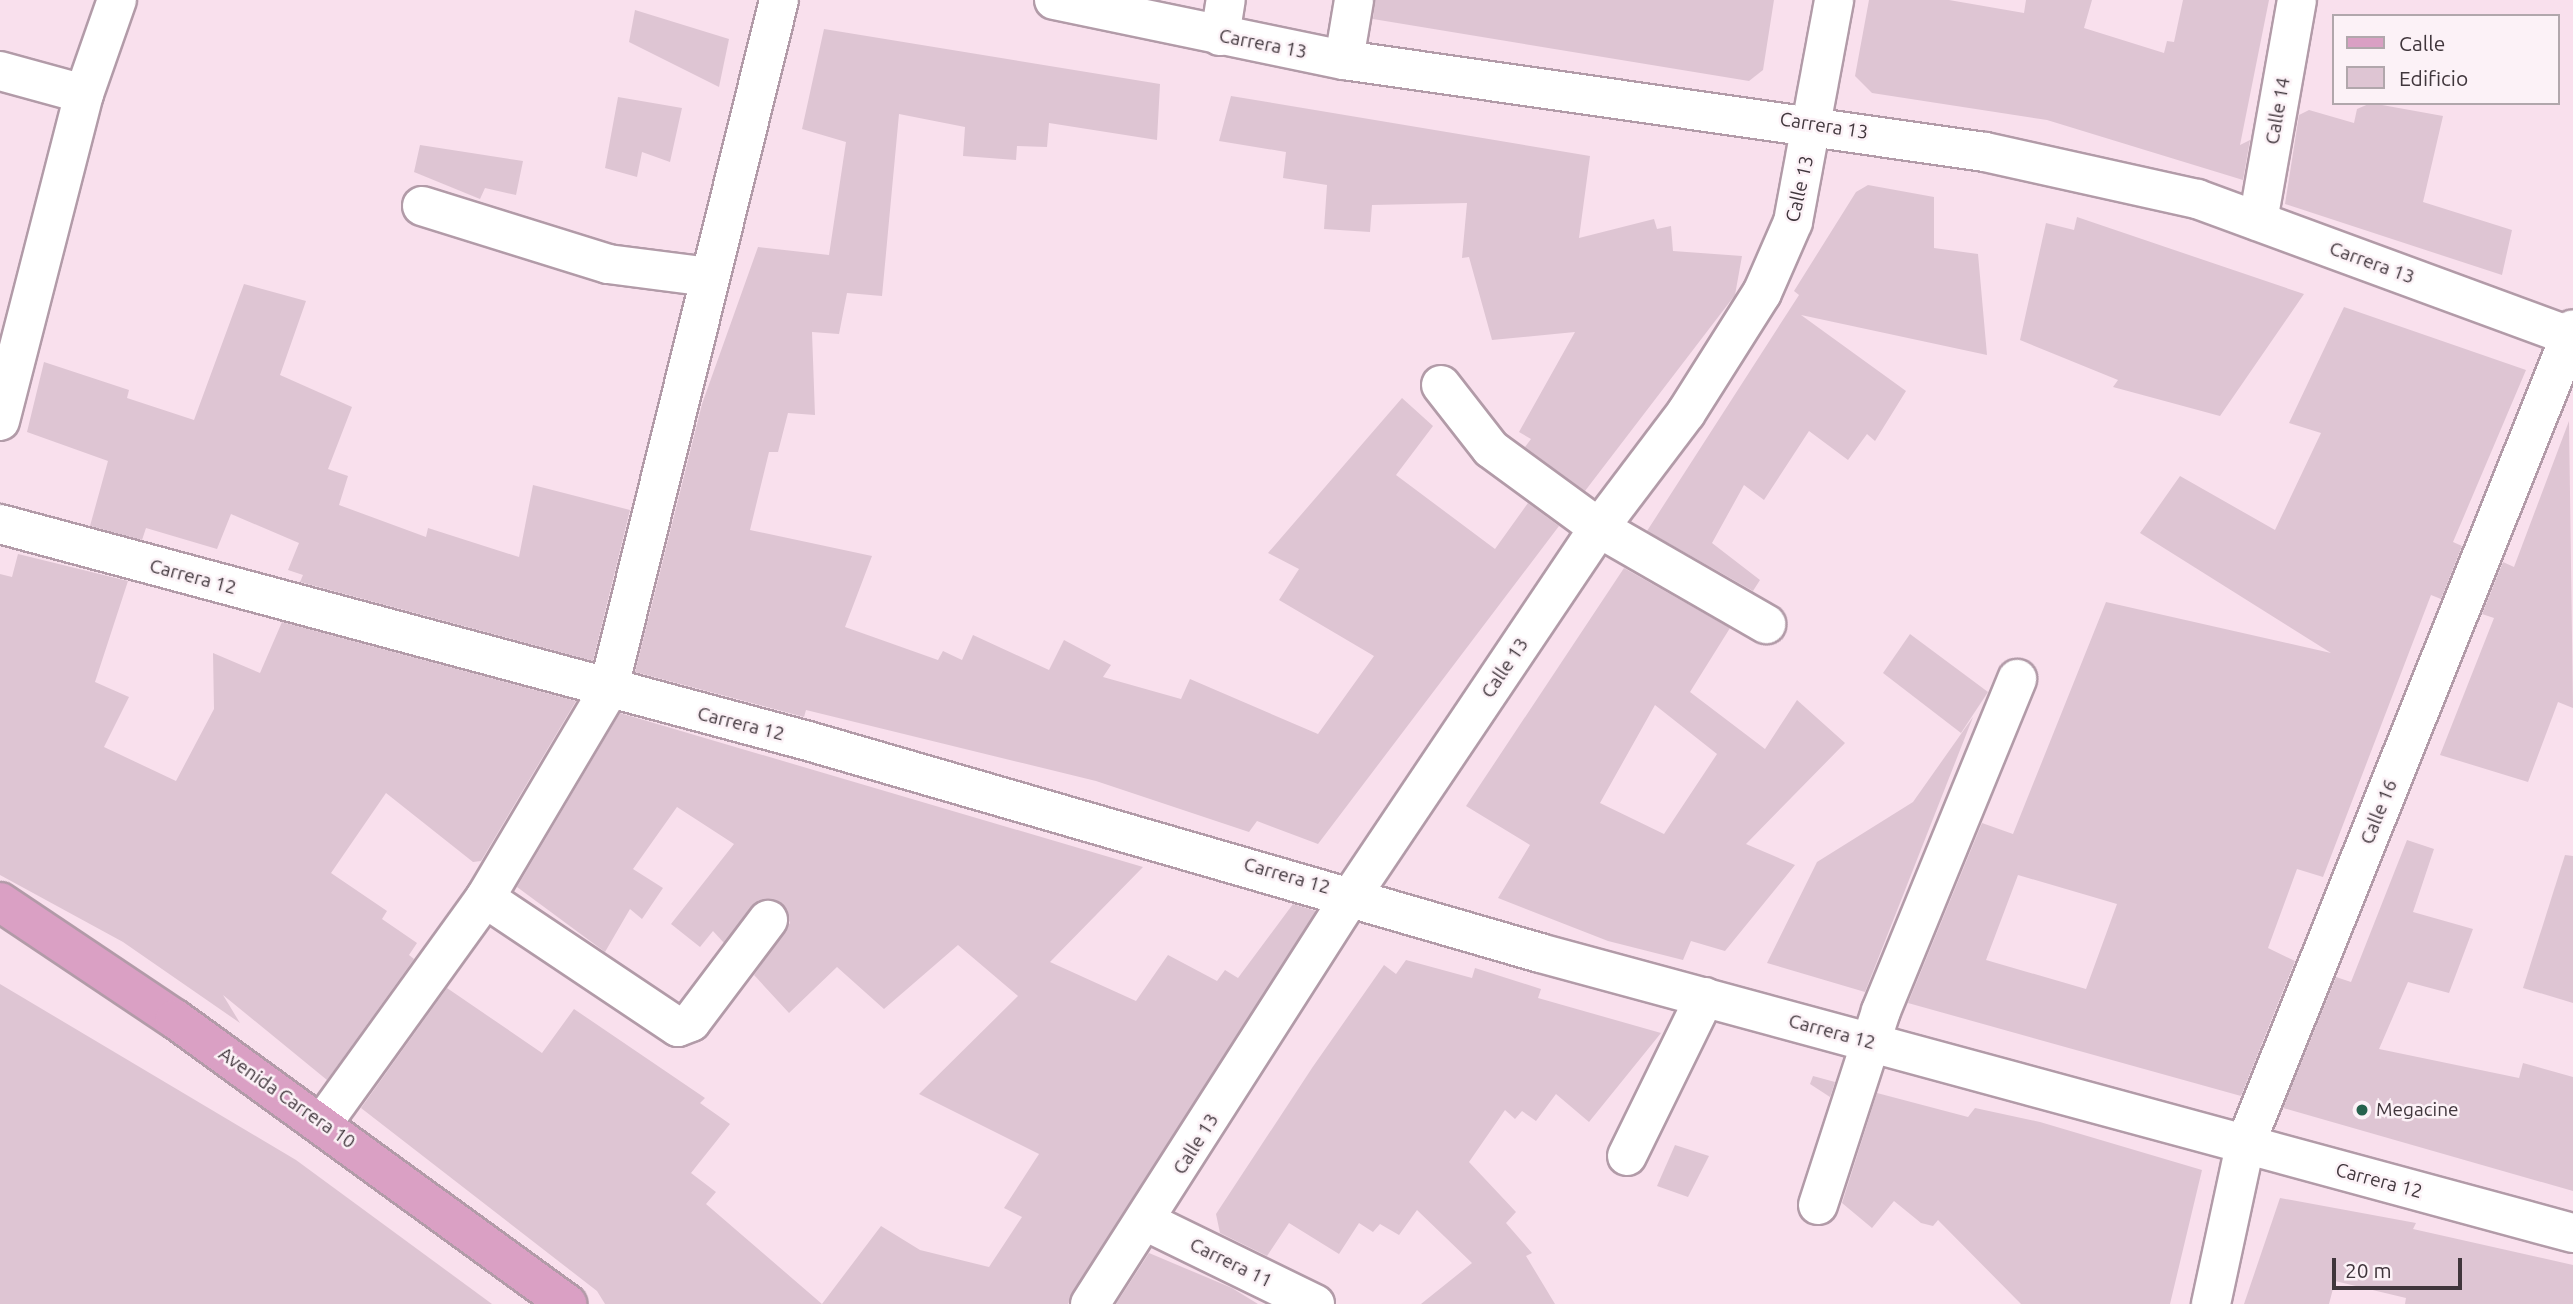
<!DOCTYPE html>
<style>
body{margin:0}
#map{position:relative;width:2573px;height:1304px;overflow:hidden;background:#f9e0ed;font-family:Ubuntu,sans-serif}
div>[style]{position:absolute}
.building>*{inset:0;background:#dec5d3}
.roads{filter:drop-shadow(2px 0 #b29ba8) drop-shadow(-2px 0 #b29ba8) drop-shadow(0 2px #b29ba8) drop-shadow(0 -2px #b29ba8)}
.minor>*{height:38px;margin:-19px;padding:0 19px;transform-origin:19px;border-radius:19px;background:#fff}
.major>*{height:38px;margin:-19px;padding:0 19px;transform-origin:19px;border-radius:19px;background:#daa0c4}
.dots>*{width:19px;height:19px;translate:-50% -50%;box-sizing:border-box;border:4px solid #fcf2f7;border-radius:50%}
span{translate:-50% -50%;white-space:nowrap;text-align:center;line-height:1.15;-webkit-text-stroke:5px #fcf2f7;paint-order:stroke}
.street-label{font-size:19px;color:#40363c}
.poi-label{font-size:19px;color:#40363c}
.left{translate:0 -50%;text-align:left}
.legend{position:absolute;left:2332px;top:14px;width:228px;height:91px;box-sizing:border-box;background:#fcf2f7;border:2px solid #b1a7ac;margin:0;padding:9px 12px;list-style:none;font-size:21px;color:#40363c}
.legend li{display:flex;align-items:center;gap:14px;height:35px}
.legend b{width:35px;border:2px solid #b1a7ac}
.scale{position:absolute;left:2332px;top:1258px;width:130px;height:32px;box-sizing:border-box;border:4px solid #40363c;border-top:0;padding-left:9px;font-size:21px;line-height:24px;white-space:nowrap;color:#40363c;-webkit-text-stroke:5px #fcf2f7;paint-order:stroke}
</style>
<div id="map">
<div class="building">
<i style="clip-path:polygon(1375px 0,1774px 0,1763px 70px,1749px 81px,1373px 19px)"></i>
<i style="clip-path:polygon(1869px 0,1949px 0,2024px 13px,2026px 0,2092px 0,2084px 28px,2164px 53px,2167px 41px,2174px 42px,2183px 0,2269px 0,2240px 145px,2250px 140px,2243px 180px,2047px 120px,1872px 93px,1855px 76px)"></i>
<i style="clip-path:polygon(635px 10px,729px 39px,719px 87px,629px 42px)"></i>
<i style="clip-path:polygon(824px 29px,1160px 84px,1157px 140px,1049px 123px,1047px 147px,1017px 146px,1016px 160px,963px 156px,965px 127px,899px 114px,882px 296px,847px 293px,839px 334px,812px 332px,815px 415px,788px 413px,778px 452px,769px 452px,750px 530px,872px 556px,845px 627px,938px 660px,943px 651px,962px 660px,973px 635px,1049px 670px,1064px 640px,1111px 665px,1103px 677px,1181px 699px,1190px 679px,1318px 734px,1374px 656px,1279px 600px,1299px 569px,1268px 553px,1402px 398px,1433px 426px,1396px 475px,1495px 549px,1528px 503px,1559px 526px,1318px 844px,1257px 821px,1249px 832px,1096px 781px,806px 710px,804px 717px,635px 672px,702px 404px,758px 247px,829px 255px,846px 142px,802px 129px)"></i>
<i style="clip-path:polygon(1231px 96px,1590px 156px,1579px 238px,1654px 219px,1657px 229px,1671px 226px,1673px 251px,1742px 256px,1735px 295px,1585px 491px,1525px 447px,1531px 439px,1519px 432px,1575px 332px,1492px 340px,1469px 257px,1462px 258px,1467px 203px,1372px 205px,1370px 232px,1324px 229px,1327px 185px,1283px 178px,1286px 152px,1219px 141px)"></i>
<i style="clip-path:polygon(618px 97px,682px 108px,670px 162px,642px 152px,637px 177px,605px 168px)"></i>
<i style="clip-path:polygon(2371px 103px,2443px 116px,2423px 202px,2512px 230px,2502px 275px,2285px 204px,2299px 115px,2309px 110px,2354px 123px,2357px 109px)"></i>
<i style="clip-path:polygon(420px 145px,523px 161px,516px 195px,485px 188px,480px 199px,414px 172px)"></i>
<i style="clip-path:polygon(1868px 185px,1934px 197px,1934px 248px,1978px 254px,1987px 355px,1801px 315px,1906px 391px,1875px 441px,1867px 434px,1848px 460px,1809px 431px,1764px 500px,1744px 485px,1712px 543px,1760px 580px,1753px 591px,1647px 531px,1799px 295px,1794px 291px,1856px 192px)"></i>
<i style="clip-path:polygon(2077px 217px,2304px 294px,2220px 416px,2113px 387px,2118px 380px,2020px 340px,2046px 223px,2074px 230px)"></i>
<i style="clip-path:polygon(244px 284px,306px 301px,280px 375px,352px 407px,328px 469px,348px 476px,339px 505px,426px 537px,428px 528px,519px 557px,533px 485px,630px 510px,593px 661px,300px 582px,303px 575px,288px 570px,299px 543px,231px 514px,217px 549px,146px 528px,142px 540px,90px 526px,108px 461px,27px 432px,44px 362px,129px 390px,127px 398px,194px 420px)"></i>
<i style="clip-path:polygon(evenodd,2344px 307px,2526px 370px,2453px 542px,2462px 546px,2441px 599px,2431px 595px,2323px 877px,2297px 869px,2268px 948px,2295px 961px,2241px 1096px,1908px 1003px,1982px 823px,2013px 834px,2106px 602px,2331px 653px,2140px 533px,2180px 476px,2275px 530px,2321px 433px,2289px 423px,2344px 307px,2018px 875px,2117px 904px,2086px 989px,1986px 960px,2018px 875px)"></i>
<i style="clip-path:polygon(2569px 421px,2573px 708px,2558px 702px,2528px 782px,2440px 755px,2494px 618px,2482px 614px,2503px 562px,2514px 567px)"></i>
<i style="clip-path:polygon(18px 554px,128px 581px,95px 682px,129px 697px,104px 747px,176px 781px,214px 709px,213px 653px,260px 673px,282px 622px,576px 701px,481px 861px,473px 862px,386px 793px,331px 873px,387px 911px,382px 919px,417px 943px,409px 955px,414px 959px,327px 1080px,223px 995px,240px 1023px,123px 942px,0 875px,0 574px,12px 577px)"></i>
<i style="clip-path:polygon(evenodd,1624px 568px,1730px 628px,1690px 692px,1765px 749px,1797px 700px,1845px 743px,1746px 844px,1795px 865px,1725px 951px,1691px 941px,1683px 960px,1608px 941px,1498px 898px,1530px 845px,1466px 806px,1624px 568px,1655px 705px,1717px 754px,1664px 834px,1600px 803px,1655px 705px)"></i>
<i style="clip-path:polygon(1910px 634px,1988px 692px,1961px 733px,1883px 673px)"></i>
<i style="clip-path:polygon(620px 713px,1143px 867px,1050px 962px,1136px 1001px,1168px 955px,1217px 981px,1225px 970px,1238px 978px,1293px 904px,1316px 911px,1068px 1304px,605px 1304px,597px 1291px,361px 1108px,447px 988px,542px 1053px,574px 1009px,705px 1098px,700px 1103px,730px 1124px,691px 1173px,716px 1192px,706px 1204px,822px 1304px,881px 1226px,920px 1250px,989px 1267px,1022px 1217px,1004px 1208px,1039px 1154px,919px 1094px,1018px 996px,958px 945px,884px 1009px,837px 967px,789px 1013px,754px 975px,790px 923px,782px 903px,759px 900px,724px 943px,713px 931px,700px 947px,671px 924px,734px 844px,677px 807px,633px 869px,663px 888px,642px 919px,630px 909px,605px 952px,517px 887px)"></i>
<i style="clip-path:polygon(1973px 717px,1865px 992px,1767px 963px,1817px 862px,1913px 802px)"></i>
<i style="clip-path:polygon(2407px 840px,2434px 849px,2413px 912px,2473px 929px,2449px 993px,2408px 982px,2379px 1049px,2519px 1078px,2523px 1063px,2573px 1077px,2573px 1191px,2283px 1108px,2336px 977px,2351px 982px)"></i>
<i style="clip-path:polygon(2565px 855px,2573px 856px,2573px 1003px,2523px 988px)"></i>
<i style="clip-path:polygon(1406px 960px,1472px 978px,1475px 968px,1541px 989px,1538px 998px,1661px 1033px,1589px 1122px,1556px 1094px,1536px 1121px,1522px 1111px,1515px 1119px,1505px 1110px,1469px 1162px,1516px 1212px,1506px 1223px,1532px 1253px,1526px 1256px,1555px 1304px,1421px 1304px,1472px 1263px,1417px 1210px,1399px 1235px,1380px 1224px,1373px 1232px,1359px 1223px,1339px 1254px,1289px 1223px,1267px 1256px,1220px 1233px,1216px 1214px,1312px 1068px,1384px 965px,1396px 974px)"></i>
<i style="clip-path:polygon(0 984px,296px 1160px,492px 1304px,0 1304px)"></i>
<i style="clip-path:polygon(1813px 1076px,1835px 1082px,1830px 1097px,1810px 1084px)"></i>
<i style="clip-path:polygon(1877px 1093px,1968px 1117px,1975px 1108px,2040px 1122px,2202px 1170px,2170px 1304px,2021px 1304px,1938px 1220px,1933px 1226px,1921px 1223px,1894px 1201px,1872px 1228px,1842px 1203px)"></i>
<i style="clip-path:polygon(1675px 1145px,1709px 1156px,1688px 1197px,1657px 1186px)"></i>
<i style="clip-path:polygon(2280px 1198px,2416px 1223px,2413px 1229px,2573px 1265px,2573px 1304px,2405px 1304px,2406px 1298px,2335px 1281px,2329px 1304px,2244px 1304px)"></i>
<i style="clip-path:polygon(1149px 1253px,1232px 1288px,1258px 1304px,1116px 1304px)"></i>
</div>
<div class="roads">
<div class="minor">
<i style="left:1054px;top:0;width:296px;rotate:11.7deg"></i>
<i style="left:1344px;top:60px;width:648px;rotate:8.17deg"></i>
<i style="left:1985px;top:152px;width:217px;rotate:12.5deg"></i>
<i style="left:2197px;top:199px;width:401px;rotate:20.2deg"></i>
<i style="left:1220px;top:36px;width:36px;rotate:-81deg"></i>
<i style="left:1344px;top:60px;width:61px;rotate:-80.5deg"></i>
<i style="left:0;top:71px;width:87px;rotate:15.3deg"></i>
<i style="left:422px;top:206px;width:195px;rotate:17.3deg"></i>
<i style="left:608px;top:264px;width:103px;rotate:7.3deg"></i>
<i style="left:2258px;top:221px;width:224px;rotate:-80deg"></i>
<i style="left:1441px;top:385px;width:81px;rotate:52deg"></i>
<i style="left:1491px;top:449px;width:134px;rotate:36.2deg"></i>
<i style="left:1599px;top:528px;width:193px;rotate:29.9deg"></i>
<i style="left:0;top:421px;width:338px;rotate:-75.6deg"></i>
<i style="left:84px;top:94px;width:100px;rotate:-70.7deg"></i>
<i style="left:0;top:524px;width:837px;rotate:15.03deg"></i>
<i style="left:808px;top:741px;width:762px;rotate:16.15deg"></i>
<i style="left:1540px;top:953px;width:1070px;rotate:15.17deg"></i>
<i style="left:485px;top:898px;width:232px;rotate:33.8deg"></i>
<i style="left:678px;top:1027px;width:14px;rotate:-21deg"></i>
<i style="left:691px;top:1022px;width:128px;rotate:-53deg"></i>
<i style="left:322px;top:1124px;width:279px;rotate:-54.2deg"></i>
<i style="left:485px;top:898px;width:241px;rotate:-59.3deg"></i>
<i style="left:608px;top:691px;width:712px;rotate:-76.1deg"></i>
<i style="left:1627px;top:1156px;width:177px;rotate:-63.9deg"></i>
<i style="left:1818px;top:1205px;width:204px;rotate:-72deg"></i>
<i style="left:1881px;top:1011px;width:359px;rotate:-67.7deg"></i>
<i style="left:1147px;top:1222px;width:187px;rotate:26deg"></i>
<i style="left:1090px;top:1304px;width:486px;rotate:-57.4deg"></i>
<i style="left:1352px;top:895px;width:442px;rotate:-56.1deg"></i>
<i style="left:1599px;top:528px;width:144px;rotate:-52.9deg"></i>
<i style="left:1686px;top:413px;width:142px;rotate:-57.7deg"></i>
<i style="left:1762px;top:293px;width:77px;rotate:-66.4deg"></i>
<i style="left:1793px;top:222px;width:226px;rotate:-79.5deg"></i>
<i style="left:2211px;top:1304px;width:163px;rotate:-77.9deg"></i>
<i style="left:2245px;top:1145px;width:879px;rotate:-68.1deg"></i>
</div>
<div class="major">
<i style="left:0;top:902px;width:211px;rotate:33.8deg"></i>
<i style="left:175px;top:1019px;width:485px;rotate:36deg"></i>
</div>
</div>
<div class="dots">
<i style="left:2362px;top:1110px;background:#26624d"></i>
</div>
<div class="street-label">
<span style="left:1263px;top:44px;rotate:11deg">Carrera 13</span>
<span style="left:2278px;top:111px;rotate:-80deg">Calle 14</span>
<span style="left:1824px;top:126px;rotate:9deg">Carrera 13</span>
<span style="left:1800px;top:189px;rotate:-77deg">Calle 13</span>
<span style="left:2372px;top:263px;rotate:20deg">Carrera 13</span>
<span style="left:193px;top:577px;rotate:15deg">Carrera 12</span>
<span style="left:1505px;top:668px;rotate:-56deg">Calle 13</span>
<span style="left:741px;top:724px;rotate:14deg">Carrera 12</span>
<span style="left:2379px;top:812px;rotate:-68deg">Calle 16</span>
<span style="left:1287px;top:876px;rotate:16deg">Carrera 12</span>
<span style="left:1832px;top:1032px;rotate:15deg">Carrera 12</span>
<span style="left:287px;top:1098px;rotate:35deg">Avenida Carrera 10</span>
<span style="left:1196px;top:1144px;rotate:-58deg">Calle 13</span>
<span style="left:2379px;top:1181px;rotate:15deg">Carrera 12</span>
<span style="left:1231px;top:1263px;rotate:26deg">Carrera 11</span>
</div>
<div class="poi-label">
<span class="left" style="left:2376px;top:1110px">Megacine</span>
</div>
<ul class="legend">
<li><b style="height:9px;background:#daa0c4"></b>Calle</li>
<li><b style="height:19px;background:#dec5d3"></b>Edificio</li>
</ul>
<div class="scale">20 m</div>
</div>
